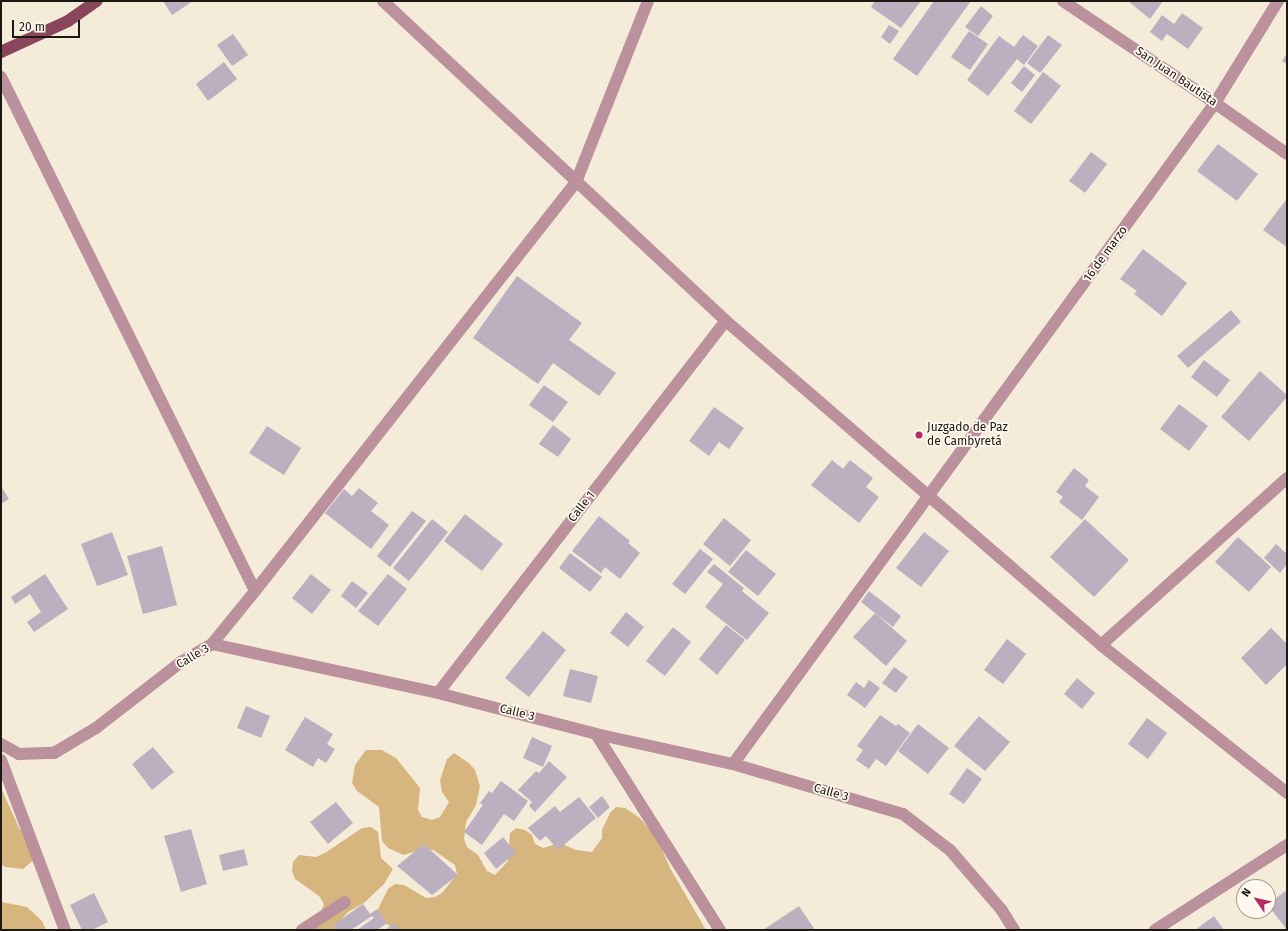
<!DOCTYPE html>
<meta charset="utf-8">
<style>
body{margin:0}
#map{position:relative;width:1288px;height:931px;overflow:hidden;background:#f5ebd9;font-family:"Fira Sans",sans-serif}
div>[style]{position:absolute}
.green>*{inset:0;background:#d6b67e}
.building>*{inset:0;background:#bcb0c0}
.minor>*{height:12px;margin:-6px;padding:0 6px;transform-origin:6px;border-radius:6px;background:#ba919c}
.major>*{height:12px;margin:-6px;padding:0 6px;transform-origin:6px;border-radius:6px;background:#89455b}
.dots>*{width:11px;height:11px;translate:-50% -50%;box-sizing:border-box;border:2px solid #fff8ee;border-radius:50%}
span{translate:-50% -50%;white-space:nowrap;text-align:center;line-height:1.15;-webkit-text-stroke:3.5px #fff8ee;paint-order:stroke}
.street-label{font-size:12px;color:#1c1812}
.poi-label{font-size:12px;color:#1c1812}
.left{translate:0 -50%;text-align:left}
.frame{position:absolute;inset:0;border:2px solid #1c1812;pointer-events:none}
.north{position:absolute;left:1236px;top:879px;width:40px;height:40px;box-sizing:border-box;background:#fff8ee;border:1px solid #a49e96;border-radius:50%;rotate:304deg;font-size:11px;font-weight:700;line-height:16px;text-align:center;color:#1c1812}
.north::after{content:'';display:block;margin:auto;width:14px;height:18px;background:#b62b64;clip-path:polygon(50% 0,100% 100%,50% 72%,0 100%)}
.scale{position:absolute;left:12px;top:20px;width:68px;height:18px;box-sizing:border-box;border:2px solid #1c1812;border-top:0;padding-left:5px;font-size:12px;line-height:14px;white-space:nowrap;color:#1c1812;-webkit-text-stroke:3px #fff8ee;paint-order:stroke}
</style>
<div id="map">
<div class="green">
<i style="clip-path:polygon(366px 750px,382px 750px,396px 758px,420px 788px,418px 810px,422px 817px,432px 820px,440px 817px,449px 802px,442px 792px,440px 780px,447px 759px,454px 753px,469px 763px,475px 770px,480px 786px,476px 805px,466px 822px,464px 839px,467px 847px,478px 855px,487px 871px,495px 875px,508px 861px,510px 833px,516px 828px,525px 830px,532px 835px,535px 844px,543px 848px,560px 843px,576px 850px,592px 852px,602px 838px,602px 830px,610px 813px,616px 807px,625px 808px,640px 818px,657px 838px,670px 868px,706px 930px,399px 930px,378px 920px,377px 911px,388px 889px,395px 884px,404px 885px,426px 898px,435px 897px,442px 893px,457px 874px,455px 865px,433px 850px,423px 849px,404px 855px,388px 848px,382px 841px,379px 807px,357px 791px,352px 783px,355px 765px)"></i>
<i style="clip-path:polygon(1px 788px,20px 830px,35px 840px,36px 858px,23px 869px,5px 867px,1px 864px)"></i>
<i style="clip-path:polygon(371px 827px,378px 832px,381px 858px,393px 869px,384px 884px,364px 903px,348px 912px,341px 920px,339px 930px,313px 930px,324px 904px,319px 896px,295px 879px,292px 871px,293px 862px,299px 855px,316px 857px,325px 853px,362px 828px)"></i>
<i style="clip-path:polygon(1px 902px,27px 907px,42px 921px,46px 930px,1px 930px)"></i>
</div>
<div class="building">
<i style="clip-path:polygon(163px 1px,193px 1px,172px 15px)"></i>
<i style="clip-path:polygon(875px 1px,921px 1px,901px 28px,871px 7px)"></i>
<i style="clip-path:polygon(934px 1px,971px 1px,917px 76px,893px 59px)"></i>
<i style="clip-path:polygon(1128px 1px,1163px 1px,1150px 19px)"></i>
<i style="clip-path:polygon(981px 6px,993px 16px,978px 36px,965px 27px)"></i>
<i style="clip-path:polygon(1182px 13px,1203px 28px,1188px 49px,1167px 34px,1162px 41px,1150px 32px,1162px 15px,1174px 24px)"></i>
<i style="clip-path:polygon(889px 25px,899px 31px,890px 44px,881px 37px)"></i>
<i style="clip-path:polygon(969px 31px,988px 44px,970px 70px,951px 57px)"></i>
<i style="clip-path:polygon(233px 34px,248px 55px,232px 66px,217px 45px)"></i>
<i style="clip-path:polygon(1023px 35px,1038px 46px,1024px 65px,1017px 59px,988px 96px,967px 80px,999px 36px,1014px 47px)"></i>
<i style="clip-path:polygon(1048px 35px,1062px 45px,1040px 73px,1027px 63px)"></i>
<i style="clip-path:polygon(1287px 53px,1287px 64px,1282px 61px)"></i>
<i style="clip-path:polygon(224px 62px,237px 79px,208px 101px,196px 84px)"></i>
<i style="clip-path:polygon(1024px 66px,1035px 75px,1022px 92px,1011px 83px)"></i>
<i style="clip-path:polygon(1043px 72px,1061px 86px,1031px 124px,1014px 111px)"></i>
<i style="clip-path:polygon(1218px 144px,1258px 174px,1237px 201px,1197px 171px)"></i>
<i style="clip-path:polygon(1091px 152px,1107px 164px,1085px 193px,1069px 181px)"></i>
<i style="clip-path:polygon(1286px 200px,1287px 201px,1287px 247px,1263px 230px)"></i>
<i style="clip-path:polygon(1143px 249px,1187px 283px,1162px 316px,1134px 294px,1137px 291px,1120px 279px)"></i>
<i style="clip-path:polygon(517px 276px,582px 323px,569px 340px,616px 373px,599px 396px,553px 363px,538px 384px,473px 338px)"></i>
<i style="clip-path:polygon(1231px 310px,1241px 322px,1188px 368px,1177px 356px)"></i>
<i style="clip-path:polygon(1204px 360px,1230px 380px,1217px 397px,1191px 377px)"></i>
<i style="clip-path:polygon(1260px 371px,1287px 395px,1287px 397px,1249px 441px,1221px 417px)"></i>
<i style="clip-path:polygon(544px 385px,568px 402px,553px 422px,529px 405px)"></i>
<i style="clip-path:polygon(1179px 404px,1208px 426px,1189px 451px,1160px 429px)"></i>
<i style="clip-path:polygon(714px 407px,744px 428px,729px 449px,719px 442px,709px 456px,689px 441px)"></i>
<i style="clip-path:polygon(553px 425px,571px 439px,558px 457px,539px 444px)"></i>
<i style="clip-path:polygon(267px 426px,301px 448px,284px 475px,249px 453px)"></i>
<i style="clip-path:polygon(832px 460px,843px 469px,850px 460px,873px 478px,866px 487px,879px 497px,859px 523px,811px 485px)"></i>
<i style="clip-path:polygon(1074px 468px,1089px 480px,1085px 486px,1099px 497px,1082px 520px,1059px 502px,1063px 497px,1056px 492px)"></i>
<i style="clip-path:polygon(1px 486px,9px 499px,1px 504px)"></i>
<i style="clip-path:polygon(359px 488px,378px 503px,371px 511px,389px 525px,371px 549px,325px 513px,344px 489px,352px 496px)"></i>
<i style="clip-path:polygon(412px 511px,426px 521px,390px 567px,377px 556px)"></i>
<i style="clip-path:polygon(465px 514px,503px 544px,482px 571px,444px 541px)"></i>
<i style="clip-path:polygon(599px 516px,630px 541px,628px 543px,640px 553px,620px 579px,605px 567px,601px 573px,572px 551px)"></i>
<i style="clip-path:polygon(724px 518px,751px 540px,730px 566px,703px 544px)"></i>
<i style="clip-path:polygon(432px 519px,448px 532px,409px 581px,393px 568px)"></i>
<i style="clip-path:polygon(1085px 519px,1129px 560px,1094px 597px,1050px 557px)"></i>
<i style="clip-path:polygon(112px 532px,128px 575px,97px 586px,81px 544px)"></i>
<i style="clip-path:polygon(924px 532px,949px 551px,921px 587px,896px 568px)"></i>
<i style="clip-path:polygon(1238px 537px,1271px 567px,1249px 592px,1215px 562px)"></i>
<i style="clip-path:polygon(1276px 544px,1287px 554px,1287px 564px,1280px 573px,1264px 558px)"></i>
<i style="clip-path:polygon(162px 546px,177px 605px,143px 614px,127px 556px)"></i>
<i style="clip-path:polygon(700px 549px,713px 559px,685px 594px,672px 584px)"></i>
<i style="clip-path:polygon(746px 550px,776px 574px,758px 596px,728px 572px)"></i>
<i style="clip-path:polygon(570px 553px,602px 577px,590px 592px,559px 568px)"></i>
<i style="clip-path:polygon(714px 564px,744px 588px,742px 591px,769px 613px,747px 640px,705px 607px,723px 584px,707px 572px)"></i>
<i style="clip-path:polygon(45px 574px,68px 609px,34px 632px,27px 622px,41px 612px,30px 594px,15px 604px,11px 597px)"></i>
<i style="clip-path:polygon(311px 574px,331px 590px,312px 614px,292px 598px)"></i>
<i style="clip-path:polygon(388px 574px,407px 589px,378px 626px,358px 611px)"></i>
<i style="clip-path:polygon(352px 581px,368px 593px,356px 608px,341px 596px)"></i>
<i style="clip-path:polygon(869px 591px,901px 616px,893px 627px,861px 602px)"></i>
<i style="clip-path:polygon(626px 612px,644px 627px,628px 647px,610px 633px)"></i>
<i style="clip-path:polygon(875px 613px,907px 641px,886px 666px,853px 637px)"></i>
<i style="clip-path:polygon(726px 625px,745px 640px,717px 675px,699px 659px)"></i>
<i style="clip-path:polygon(673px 627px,691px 642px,665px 676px,646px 661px)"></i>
<i style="clip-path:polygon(1271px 628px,1287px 644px,1287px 664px,1266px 685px,1241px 658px)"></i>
<i style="clip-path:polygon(543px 631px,566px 650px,529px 697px,505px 678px)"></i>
<i style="clip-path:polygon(1007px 639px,1026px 654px,1003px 684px,984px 670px)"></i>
<i style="clip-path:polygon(894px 667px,908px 677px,896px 693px,882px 683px)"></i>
<i style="clip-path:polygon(570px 669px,598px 676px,591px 703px,563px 696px)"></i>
<i style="clip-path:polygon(1077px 678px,1095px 693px,1082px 709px,1064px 694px)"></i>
<i style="clip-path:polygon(869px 680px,880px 688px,865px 708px,847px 695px,856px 682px,864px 688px)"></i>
<i style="clip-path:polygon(246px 706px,270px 716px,261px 738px,237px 728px)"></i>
<i style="clip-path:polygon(880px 715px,896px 726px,898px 724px,910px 733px,886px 766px,876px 759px,869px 769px,856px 760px,863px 750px,857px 746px)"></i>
<i style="clip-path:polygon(979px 716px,1010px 742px,985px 771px,954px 746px)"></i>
<i style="clip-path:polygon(305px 717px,333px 734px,327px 744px,335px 749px,326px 763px,318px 758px,313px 767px,285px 750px)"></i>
<i style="clip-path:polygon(1147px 718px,1167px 733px,1148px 759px,1128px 744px)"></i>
<i style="clip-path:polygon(918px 724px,949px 748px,928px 774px,898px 751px)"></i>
<i style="clip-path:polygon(532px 737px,552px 746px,543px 767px,523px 758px)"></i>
<i style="clip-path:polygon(153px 747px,174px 772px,152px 790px,132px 764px)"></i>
<i style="clip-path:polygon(549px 761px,567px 777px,535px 812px,529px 806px,532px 802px,518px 790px,536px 771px,539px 773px)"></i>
<i style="clip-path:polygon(967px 768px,982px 779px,964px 804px,949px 794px)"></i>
<i style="clip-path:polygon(501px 781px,528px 801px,514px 821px,504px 814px,482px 845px,464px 832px,483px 805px,480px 803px,489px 791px,492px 793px)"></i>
<i style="clip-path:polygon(602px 796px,610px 807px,598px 818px,589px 807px)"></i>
<i style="clip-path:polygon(579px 797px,596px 818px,558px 850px,546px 836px,540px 841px,528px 828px,555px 806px,560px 812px)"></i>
<i style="clip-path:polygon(336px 802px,353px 823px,328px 844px,310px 822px)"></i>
<i style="clip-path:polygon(191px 829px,207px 884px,181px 892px,164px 836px)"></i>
<i style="clip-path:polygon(503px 837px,516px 853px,496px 869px,484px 853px)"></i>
<i style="clip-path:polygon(424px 844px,458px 875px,432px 895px,397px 866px)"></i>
<i style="clip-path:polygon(244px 849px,248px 865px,223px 871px,219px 855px)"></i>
<i style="clip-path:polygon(1285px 891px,1287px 894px,1287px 930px,1268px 905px)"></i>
<i style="clip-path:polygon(94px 893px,108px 922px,92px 930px,82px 930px,70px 905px)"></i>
<i style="clip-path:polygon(363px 904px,370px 914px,377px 909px,387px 923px,377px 930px,357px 930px,374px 918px,372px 916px,351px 930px,337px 930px,333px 925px)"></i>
<i style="clip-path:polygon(799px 906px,815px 930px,763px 930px)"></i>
<i style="clip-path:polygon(1214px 916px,1224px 930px,1195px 930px)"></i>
<i style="clip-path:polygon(394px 923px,399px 930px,385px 930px)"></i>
</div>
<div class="minor">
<i style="left:383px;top:1px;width:469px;rotate:43deg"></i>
<i style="left:726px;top:321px;width:496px;rotate:40.8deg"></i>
<i style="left:1101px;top:645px;width:238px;rotate:38.5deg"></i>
<i style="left:1063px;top:1px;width:183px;rotate:33.9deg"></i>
<i style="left:1215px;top:103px;width:88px;rotate:35.3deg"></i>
<i style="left:1px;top:77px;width:573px;rotate:63.7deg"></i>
<i style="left:212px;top:644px;width:68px;rotate:-50.9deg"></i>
<i style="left:255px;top:591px;width:520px;rotate:-51.87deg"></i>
<i style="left:576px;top:182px;width:195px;rotate:-68.3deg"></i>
<i style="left:1101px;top:645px;width:250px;rotate:-41.9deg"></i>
<i style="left:438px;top:693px;width:470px;rotate:-52.3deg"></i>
<i style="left:596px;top:734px;width:232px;rotate:57.7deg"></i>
<i style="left:1px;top:744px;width:21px;rotate:29deg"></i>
<i style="left:19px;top:754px;width:35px;rotate:-2deg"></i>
<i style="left:54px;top:753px;width:49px;rotate:-30.8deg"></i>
<i style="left:96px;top:728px;width:108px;rotate:-37.8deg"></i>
<i style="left:181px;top:662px;width:36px;rotate:-30deg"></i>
<i style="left:212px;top:644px;width:231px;rotate:12.2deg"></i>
<i style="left:438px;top:693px;width:163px;rotate:14.5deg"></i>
<i style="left:596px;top:734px;width:140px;rotate:12.4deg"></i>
<i style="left:733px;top:764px;width:177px;rotate:16.4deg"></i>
<i style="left:903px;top:814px;width:59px;rotate:37.5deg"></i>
<i style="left:950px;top:850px;width:78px;rotate:49.2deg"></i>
<i style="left:1001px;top:909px;width:25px;rotate:58deg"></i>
<i style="left:1px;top:760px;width:182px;rotate:69.4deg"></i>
<i style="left:733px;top:764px;width:818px;rotate:-53.9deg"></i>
<i style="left:1215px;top:103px;width:120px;rotate:-58.3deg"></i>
<i style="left:302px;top:930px;width:51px;rotate:-33.1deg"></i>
<i style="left:1155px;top:930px;width:157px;rotate:-32.8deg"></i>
</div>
<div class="major">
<i style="left:1px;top:52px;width:74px;rotate:-24.8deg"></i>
<i style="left:68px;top:21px;width:35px;rotate:-35deg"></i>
</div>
<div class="dots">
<i style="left:919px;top:435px;background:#b62b64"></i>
</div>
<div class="street-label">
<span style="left:1176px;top:77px;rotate:34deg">San Juan Bautista</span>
<span style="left:1106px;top:254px;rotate:-54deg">16 de marzo</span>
<span style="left:582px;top:507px;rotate:-52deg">Calle 1</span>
<span style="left:193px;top:657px;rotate:-31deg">Calle 3</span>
<span style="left:517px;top:713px;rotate:14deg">Calle 3</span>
<span style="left:831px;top:793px;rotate:16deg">Calle 3</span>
</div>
<div class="poi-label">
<span class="left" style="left:927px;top:435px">Juzgado de Paz<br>de Cambyretá</span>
</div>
<div class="frame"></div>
<div class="north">N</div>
<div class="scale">20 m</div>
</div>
